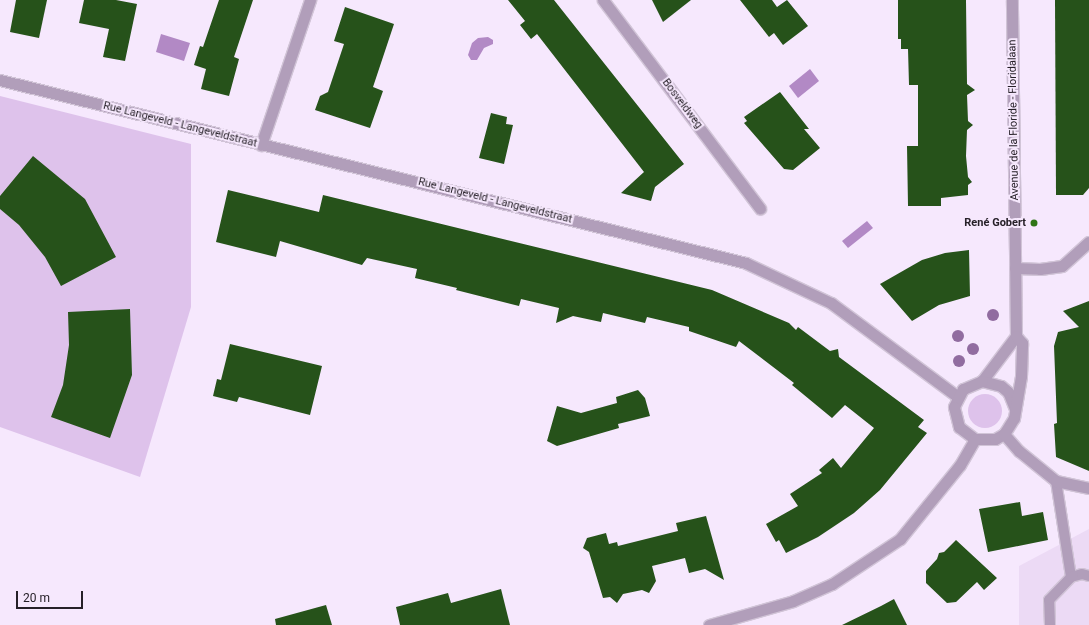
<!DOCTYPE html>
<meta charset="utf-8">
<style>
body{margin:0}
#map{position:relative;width:1089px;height:625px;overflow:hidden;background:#f6e8fd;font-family:Roboto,sans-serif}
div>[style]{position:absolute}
.built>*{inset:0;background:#ecdaf5}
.green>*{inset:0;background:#dec2eb}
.round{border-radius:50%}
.water>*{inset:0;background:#b289c5}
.building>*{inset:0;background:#26521a}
.roads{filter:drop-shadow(1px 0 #d1c4d7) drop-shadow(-1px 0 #d1c4d7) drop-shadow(0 1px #d1c4d7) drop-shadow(0 -1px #d1c4d7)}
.service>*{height:10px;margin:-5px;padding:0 5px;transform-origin:5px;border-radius:5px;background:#b19eba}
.minor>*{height:11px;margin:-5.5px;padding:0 5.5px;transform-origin:5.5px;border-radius:5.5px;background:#b19eba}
.trees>*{width:12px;height:12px;margin:-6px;border-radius:50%;background:#916ca0}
.dots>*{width:11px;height:11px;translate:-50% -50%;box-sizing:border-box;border:2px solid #f6e8fd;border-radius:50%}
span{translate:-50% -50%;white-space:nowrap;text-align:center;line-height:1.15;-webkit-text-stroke:4px #f6e8fd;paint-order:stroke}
.street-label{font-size:11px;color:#262028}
.poi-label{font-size:11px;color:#262028;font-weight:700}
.right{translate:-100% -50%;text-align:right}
.scale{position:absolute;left:16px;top:591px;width:67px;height:18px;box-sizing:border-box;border:2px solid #262028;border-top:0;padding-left:5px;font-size:12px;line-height:14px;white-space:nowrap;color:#262028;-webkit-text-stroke:3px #f6e8fd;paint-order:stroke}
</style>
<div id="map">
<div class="built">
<i style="clip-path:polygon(1089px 529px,1089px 625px,1019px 625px,1019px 566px)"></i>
</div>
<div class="green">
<i style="clip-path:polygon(0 96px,191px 144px,191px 307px,140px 477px,0 427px)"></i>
<i class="round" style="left:968px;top:394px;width:34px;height:34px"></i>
</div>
<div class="water">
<i style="clip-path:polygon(161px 34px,190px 43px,184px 61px,156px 52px)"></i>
<i style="clip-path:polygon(488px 37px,493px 40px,493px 44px,484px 48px,477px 60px,471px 60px,468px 55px,472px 43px,478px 38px)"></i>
<i style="clip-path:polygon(810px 69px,819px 81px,798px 98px,789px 86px)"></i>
<i style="clip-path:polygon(867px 221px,873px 228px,848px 248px,842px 241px)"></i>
</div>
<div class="building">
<i style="clip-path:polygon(16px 0,47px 0,39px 38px,10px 32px)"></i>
<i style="clip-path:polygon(84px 0,116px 0,137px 4px,125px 61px,103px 57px,109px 29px,79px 23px)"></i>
<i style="clip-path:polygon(219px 0,253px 0,234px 57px,239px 59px,229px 96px,201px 89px,206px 69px,194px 65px,200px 46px,203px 47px)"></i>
<i style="clip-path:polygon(508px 0,554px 0,684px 164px,655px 187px,651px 201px,621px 193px,644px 172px,537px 34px,531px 39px,520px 25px,525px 21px)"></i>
<i style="clip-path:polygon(652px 0,691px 0,663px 22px)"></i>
<i style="clip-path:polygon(740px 0,772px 0,777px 7px,787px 0,808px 26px,783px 45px,774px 33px,769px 37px)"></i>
<i style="clip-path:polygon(898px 0,966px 0,967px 84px,975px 90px,967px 95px,968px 121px,973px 125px,967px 130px,966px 156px,968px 177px,972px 182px,968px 185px,968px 195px,941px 198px,941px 206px,908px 206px,907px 146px,918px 146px,918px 85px,909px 85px,908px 49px,901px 49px,901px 39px,898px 39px)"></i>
<i style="clip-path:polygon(1055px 0,1089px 0,1089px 188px,1083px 195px,1056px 195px)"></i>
<i style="clip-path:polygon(345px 7px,394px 24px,373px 87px,383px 91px,370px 128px,315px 110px,320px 96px,328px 92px,344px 44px,334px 41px)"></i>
<i style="clip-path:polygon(780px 92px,809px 129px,804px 129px,820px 148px,793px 170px,784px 169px,744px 123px,747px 121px,744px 117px)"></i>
<i style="clip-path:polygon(491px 113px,507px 117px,506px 124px,513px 125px,504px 164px,479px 158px)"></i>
<i style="clip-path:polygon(33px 156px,85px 199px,116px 257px,61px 286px,45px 257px,19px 225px,0 209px,0 196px)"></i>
<i style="clip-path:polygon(228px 190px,319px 212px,323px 195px,712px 290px,789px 323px,796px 330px,798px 327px,830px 351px,838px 349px,839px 357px,924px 420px,918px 427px,927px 433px,880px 490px,854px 513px,818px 537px,786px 553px,779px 540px,776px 542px,766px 524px,798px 506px,790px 494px,822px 473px,819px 470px,833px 458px,841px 468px,874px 428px,845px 405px,832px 418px,792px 385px,794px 383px,739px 341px,736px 347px,689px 331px,689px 327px,647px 317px,645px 323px,603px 313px,601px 322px,573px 316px,556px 323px,559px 308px,521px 299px,519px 306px,456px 290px,457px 288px,415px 278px,417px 269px,367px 258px,362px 265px,280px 241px,276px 257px,216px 242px)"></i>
<i style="clip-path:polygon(969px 250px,970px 296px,939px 305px,912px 321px,880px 284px,922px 260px,945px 253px)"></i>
<i style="clip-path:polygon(1089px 301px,1089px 471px,1056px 457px,1054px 424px,1057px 423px,1054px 346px,1058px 332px,1079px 327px,1063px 311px)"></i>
<i style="clip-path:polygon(130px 309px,132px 375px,110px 438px,51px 417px,63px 385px,69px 345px,68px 312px)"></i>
<i style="clip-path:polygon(230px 344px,322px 366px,310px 415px,239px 397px,237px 402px,213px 396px,217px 379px,221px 380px)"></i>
<i style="clip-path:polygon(638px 390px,645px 398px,650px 416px,618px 424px,619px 428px,557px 446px,547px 441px,557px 406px,581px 413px,617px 403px,616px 397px)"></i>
<i style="clip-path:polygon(1020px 502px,1022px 516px,1043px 512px,1048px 540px,988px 552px,979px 509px)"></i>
<i style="clip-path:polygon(706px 516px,724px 580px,705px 569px,689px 573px,685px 558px,652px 566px,656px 581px,649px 593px,642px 590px,623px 594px,617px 603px,610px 597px,603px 598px,589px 552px,583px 548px,587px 538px,606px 533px,609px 544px,617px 542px,618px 546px,678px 531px,676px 523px)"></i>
<i style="clip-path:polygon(956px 540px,997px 578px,984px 590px,977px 582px,956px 602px,947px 603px,926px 583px,926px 571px,937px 559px,939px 553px,944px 552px)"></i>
<i style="clip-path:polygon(501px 589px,510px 625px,400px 625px,396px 607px,448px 593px,451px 603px)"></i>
<i style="clip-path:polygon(894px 599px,907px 625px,842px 625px,881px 606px)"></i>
<i style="clip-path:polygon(326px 605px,332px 625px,276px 625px,275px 619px)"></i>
</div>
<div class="roads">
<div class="service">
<i style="left:1056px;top:481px;width:97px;rotate:81.1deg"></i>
<i style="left:1050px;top:625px;width:25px;rotate:-92deg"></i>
<i style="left:1049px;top:600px;width:32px;rotate:-46deg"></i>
<i style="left:1071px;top:577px;width:11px;rotate:-15deg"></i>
<i style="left:1082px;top:574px;width:7px;rotate:16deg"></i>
</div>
<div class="minor">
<i style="left:603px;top:0;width:261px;rotate:53deg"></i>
<i style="left:0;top:80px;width:768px;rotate:13.78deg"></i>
<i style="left:746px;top:263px;width:94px;rotate:25.2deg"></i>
<i style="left:831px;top:303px;width:158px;rotate:36.5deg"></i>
<i style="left:261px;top:145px;width:153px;rotate:-71.3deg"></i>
<i style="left:1015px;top:268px;width:25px;rotate:2deg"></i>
<i style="left:1040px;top:269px;width:22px;rotate:-8deg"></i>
<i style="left:1062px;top:266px;width:36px;rotate:-42deg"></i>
<i style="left:982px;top:381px;width:56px;rotate:-52.9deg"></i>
<i style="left:1016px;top:336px;width:336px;rotate:-90.7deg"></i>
<i style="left:1015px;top:409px;width:18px;rotate:-112deg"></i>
<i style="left:1008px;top:392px;width:9px;rotate:-139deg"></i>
<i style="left:1001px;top:386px;width:20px;rotate:-165deg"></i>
<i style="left:982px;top:381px;width:21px;rotate:157deg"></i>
<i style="left:963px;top:389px;width:20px;rotate:117deg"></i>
<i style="left:954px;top:407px;width:21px;rotate:76deg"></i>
<i style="left:959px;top:427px;width:20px;rotate:37deg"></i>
<i style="left:975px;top:439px;width:20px"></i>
<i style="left:995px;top:439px;width:10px;rotate:-29deg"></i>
<i style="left:1004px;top:434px;width:19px;rotate:-58deg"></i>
<i style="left:1014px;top:418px;width:43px;rotate:-80.5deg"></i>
<i style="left:1021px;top:376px;width:33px;rotate:-88deg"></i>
<i style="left:1022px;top:343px;width:9px;rotate:-131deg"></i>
<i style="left:1004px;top:434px;width:23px;rotate:49deg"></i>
<i style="left:1019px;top:451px;width:48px;rotate:39deg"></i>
<i style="left:1056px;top:481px;width:34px;rotate:12deg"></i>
<i style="left:709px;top:625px;width:87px;rotate:-15.9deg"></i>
<i style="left:793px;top:601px;width:43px;rotate:-23.6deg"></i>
<i style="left:832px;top:584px;width:82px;rotate:-33.5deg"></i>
<i style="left:900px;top:539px;width:95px;rotate:-51deg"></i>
<i style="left:960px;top:465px;width:30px;rotate:-60deg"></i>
</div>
</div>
<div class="trees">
<i style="left:993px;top:315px"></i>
<i style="left:958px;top:336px"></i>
<i style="left:973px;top:349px"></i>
<i style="left:959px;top:361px"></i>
</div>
<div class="dots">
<i style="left:1034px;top:223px;background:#2f7516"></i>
</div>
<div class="street-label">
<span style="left:682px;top:104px;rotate:53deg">Bosveldweg</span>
<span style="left:1014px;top:120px;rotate:-91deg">Avenue de la Floride - Floridalaan</span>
<span style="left:180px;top:125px;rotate:14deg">Rue Langeveld - Langeveldstraat</span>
<span style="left:495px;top:201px;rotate:14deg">Rue Langeveld - Langeveldstraat</span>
</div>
<div class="poi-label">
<span class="right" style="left:1026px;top:223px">René Gobert</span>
</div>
<div class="scale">20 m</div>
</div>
